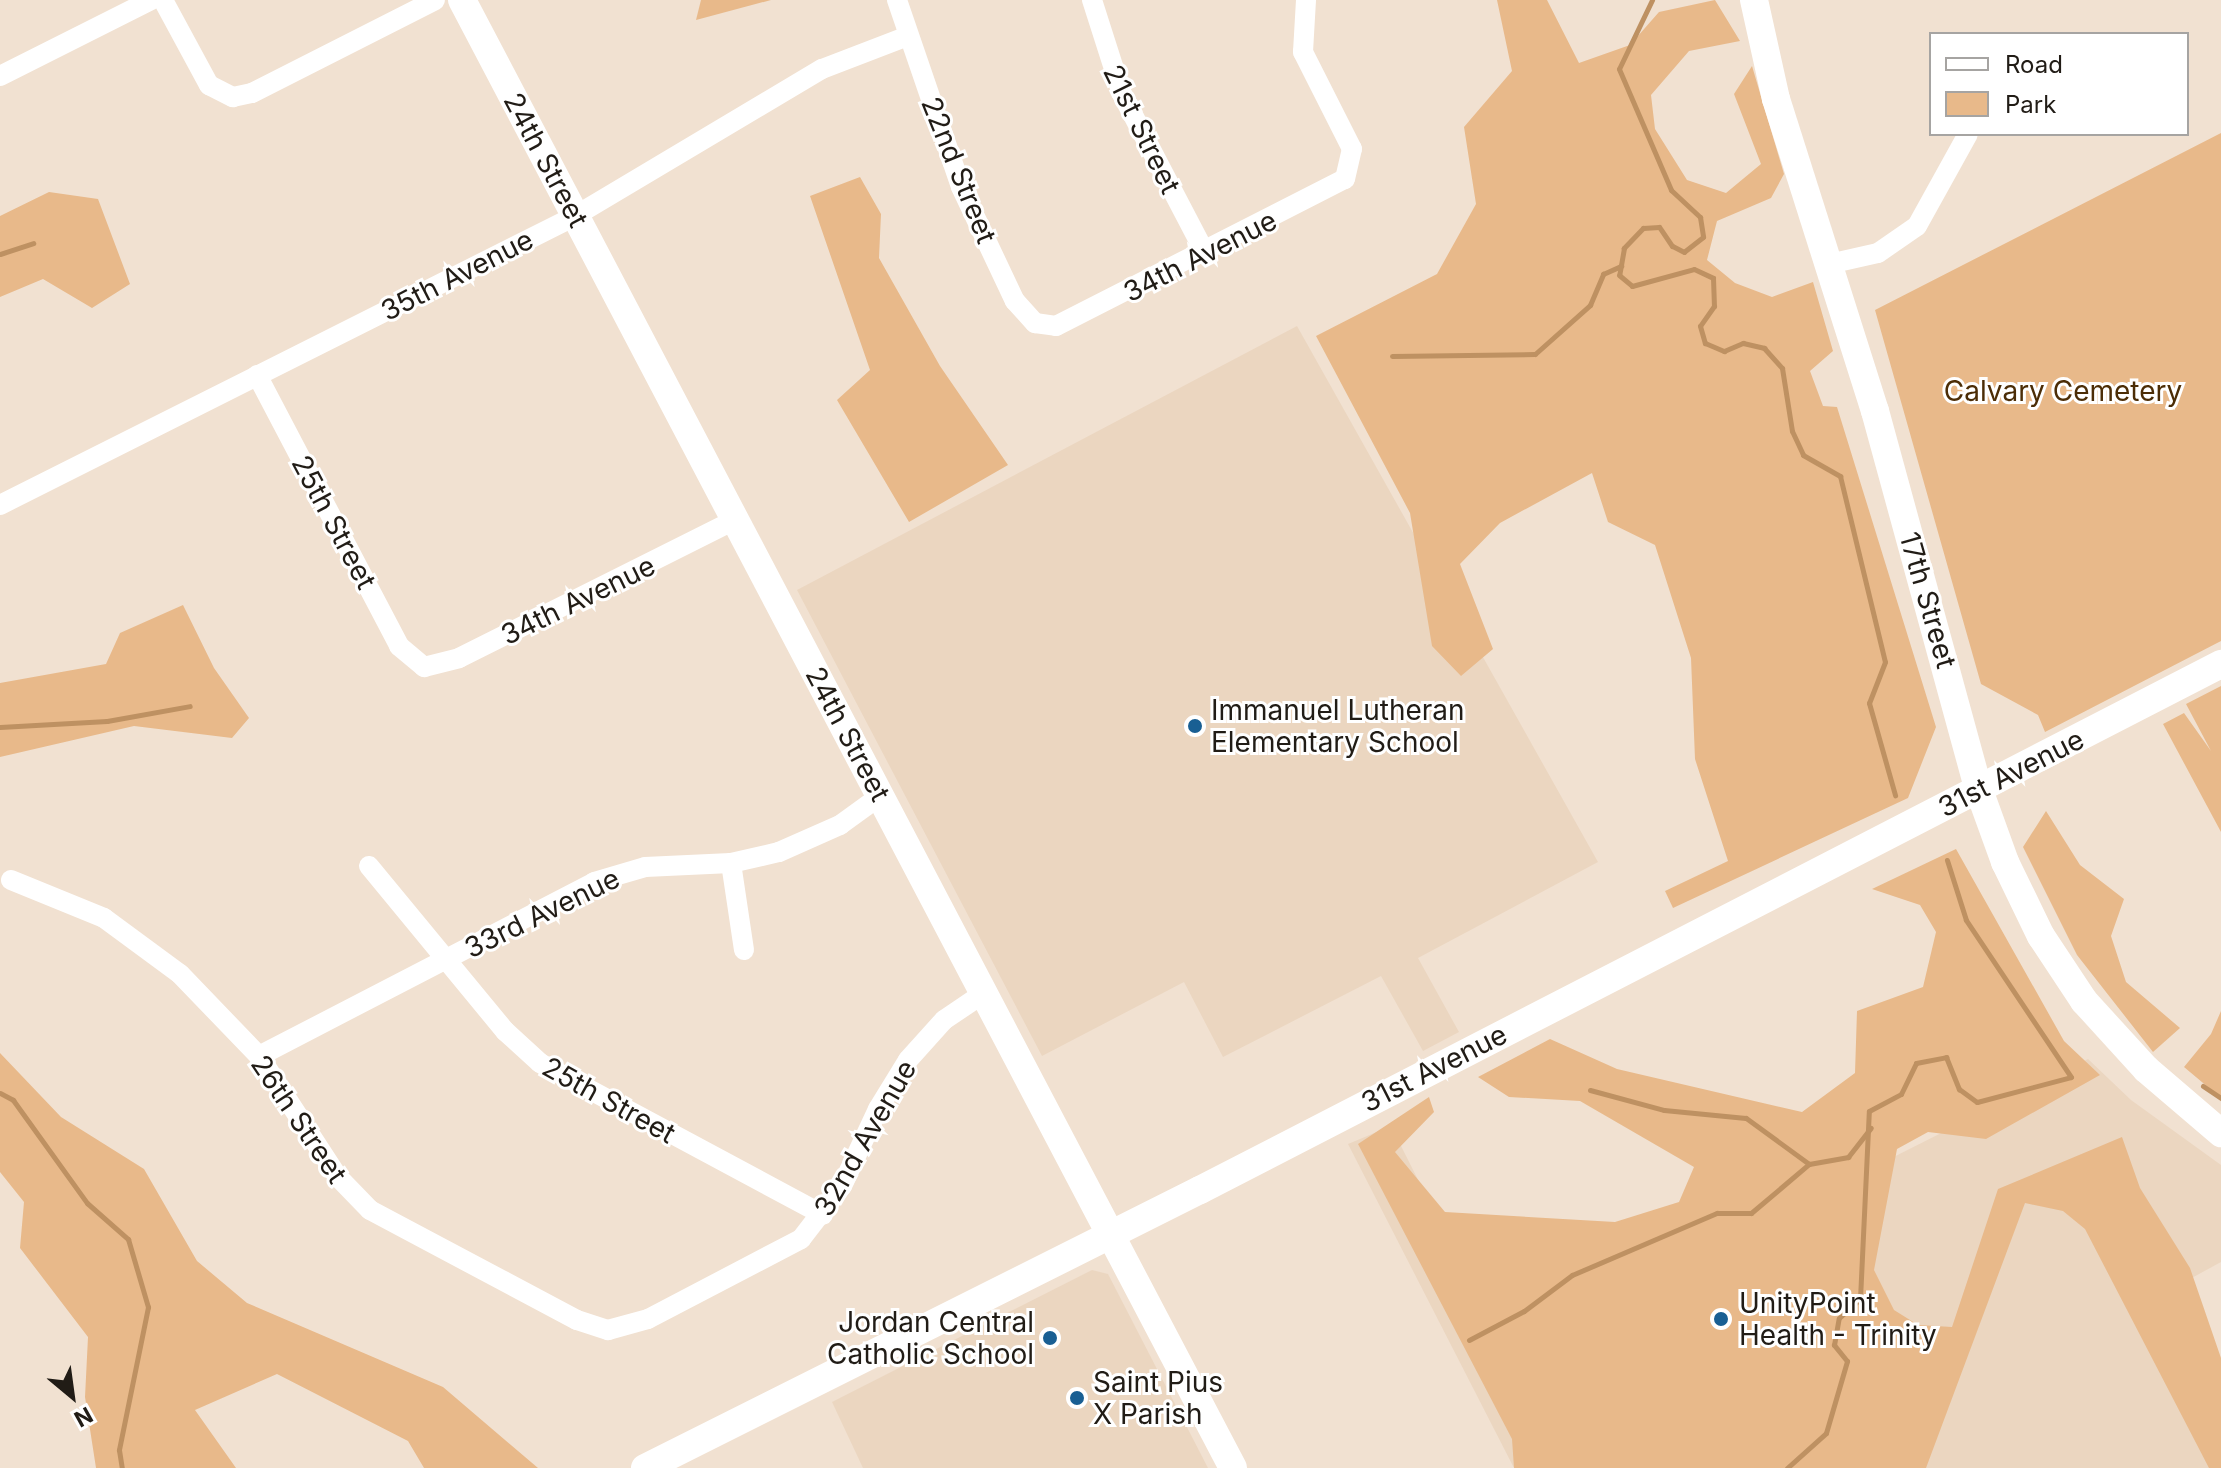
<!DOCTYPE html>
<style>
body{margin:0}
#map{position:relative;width:2221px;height:1468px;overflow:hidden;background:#f1e1d1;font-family:Inter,sans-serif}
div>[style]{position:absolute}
.built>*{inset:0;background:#ebd6c0}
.green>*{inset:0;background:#e8b98a}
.stream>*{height:5px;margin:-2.5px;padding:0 2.5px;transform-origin:2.5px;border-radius:2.5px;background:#be9162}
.street>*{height:20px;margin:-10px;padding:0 10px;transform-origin:10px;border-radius:10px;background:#fff}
.secondary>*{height:28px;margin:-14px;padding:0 14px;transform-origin:14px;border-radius:14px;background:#fff}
.dots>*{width:22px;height:22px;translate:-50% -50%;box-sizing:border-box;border:4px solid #fff;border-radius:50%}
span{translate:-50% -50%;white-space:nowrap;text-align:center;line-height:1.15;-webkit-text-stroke:6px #fff;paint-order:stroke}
.street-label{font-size:28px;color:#211c16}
.park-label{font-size:28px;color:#4c2d06}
.poi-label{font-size:28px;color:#211c16}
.left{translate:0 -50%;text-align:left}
.right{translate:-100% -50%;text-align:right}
.legend{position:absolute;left:1929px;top:32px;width:260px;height:104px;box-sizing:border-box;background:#fff;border:2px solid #a6a4a2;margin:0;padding:10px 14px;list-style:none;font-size:24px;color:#211c16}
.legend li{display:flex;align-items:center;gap:16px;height:40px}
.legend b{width:40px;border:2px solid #a6a4a2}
.north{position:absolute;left:32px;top:1356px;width:80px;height:80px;-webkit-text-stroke:6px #fff;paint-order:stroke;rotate:151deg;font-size:22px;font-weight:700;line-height:32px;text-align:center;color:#211c16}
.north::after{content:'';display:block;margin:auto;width:28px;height:36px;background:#211c16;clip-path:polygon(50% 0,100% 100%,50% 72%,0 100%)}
</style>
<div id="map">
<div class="built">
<i style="clip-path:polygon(1297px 326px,1598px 862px,1418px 958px,1459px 1032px,1423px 1051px,1381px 976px,1223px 1057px,1184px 982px,1042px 1056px,797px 590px)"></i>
<i style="clip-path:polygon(2088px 1059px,2131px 1100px,2221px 1165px,2221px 1262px,2179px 1285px,2221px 1468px,1514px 1468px,1348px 1144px,1391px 1126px,1505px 1353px)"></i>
<i style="clip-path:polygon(1092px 1270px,1108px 1274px,1208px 1468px,863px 1468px,832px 1402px)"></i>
</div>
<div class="green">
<i style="clip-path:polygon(701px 0,771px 0,696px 20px)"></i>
<i style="clip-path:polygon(1497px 0,1547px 0,1579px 63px,1630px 45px,1659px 12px,1715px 0,1740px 41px,1689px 51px,1651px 95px,1655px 129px,1687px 180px,1726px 193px,1761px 164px,1734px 94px,1752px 66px,1784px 174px,1771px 198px,1717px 221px,1707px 260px,1735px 283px,1772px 297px,1813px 282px,1833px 351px,1810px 371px,1823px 406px,1837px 407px,1936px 727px,1908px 798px,1673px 908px,1665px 891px,1728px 861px,1695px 759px,1691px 658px,1655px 545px,1608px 522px,1592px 473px,1500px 523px,1460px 564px,1493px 649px,1461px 676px,1432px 646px,1410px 513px,1316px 336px,1437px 274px,1476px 204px,1464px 127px,1512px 71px)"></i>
<i style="clip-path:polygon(2221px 133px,2221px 641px,2045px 732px,2038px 715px,1981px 684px,1875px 310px)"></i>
<i style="clip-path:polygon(860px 177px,881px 214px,879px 258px,940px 366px,1008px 465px,909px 522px,837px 400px,870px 370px,810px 196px)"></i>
<i style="clip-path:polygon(49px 192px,98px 199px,130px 284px,92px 308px,43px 279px,0 297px,0 216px)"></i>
<i style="clip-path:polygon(183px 605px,214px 668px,249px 718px,232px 738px,134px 726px,0 757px,0 683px,106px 664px,120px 633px)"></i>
<i style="clip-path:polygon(2221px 686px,2221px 832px,2163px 724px,2184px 713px,2211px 751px,2186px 704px)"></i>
<i style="clip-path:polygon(2046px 811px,2080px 865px,2124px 899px,2111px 936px,2126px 982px,2180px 1028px,2153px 1052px,2077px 955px,2023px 847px)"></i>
<i style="clip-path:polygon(1956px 849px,2064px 1041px,2100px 1075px,1986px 1139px,1928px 1132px,1897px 1149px,1874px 1270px,1894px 1310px,1918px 1325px,1952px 1327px,1998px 1189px,2122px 1137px,2140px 1188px,2190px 1268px,2221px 1358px,2221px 1468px,2209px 1468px,2085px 1229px,2063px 1211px,2025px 1203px,1926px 1468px,1514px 1468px,1512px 1439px,1358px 1144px,1429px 1097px,1434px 1112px,1395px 1152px,1445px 1212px,1615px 1222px,1679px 1202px,1694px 1167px,1580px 1101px,1509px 1097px,1478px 1077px,1550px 1039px,1617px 1069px,1802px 1112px,1855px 1073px,1857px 1011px,1923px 987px,1936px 932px,1920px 905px,1872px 889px)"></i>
<i style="clip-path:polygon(2221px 1011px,2221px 1098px,2184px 1067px,2211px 1034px)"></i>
<i style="clip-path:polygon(0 1053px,61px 1117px,144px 1169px,197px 1261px,247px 1303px,443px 1387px,538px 1468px,424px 1468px,408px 1441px,277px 1374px,195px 1410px,236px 1468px,96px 1468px,85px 1397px,88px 1337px,20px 1248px,24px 1202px,0 1172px)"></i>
</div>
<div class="stream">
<i style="left:1652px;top:0;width:76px;rotate:115.6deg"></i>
<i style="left:1619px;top:69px;width:132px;rotate:66.7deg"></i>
<i style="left:1671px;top:190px;width:40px;rotate:43deg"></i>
<i style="left:1700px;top:217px;width:20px;rotate:81deg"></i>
<i style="left:1703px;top:237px;width:24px;rotate:142deg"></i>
<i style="left:1684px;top:252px;width:13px;rotate:-153deg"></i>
<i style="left:1672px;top:246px;width:23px;rotate:-124deg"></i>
<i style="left:1659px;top:227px;width:16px;rotate:176deg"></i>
<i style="left:1643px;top:228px;width:28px;rotate:134deg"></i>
<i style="left:1624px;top:248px;width:27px;rotate:100deg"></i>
<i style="left:1619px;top:275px;width:17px;rotate:40deg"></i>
<i style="left:1632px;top:286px;width:64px;rotate:-15.3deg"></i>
<i style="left:1694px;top:269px;width:21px;rotate:25deg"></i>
<i style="left:1713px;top:278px;width:28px;rotate:88deg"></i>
<i style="left:1714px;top:306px;width:24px;rotate:125deg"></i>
<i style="left:1700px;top:326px;width:18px;rotate:74deg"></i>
<i style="left:1705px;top:343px;width:21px;rotate:23deg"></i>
<i style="left:1724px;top:351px;width:21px;rotate:-23deg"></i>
<i style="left:1743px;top:343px;width:22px;rotate:13deg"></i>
<i style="left:1764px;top:348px;width:27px;rotate:48deg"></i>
<i style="left:1782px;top:368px;width:64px;rotate:81deg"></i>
<i style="left:1792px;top:431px;width:26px;rotate:65deg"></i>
<i style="left:1803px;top:455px;width:43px;rotate:29.6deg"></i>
<i style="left:1840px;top:476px;width:191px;rotate:76.4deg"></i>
<i style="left:1885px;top:662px;width:44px;rotate:111.3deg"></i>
<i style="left:1869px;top:703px;width:96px;rotate:74.2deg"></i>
<i style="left:0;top:254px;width:35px;rotate:-18deg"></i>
<i style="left:1392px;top:356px;width:143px;rotate:-0.8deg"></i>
<i style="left:1535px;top:354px;width:74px;rotate:-41.7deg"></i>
<i style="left:1590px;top:305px;width:34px;rotate:-67deg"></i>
<i style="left:1603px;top:274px;width:20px;rotate:-24deg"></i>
<i style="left:0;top:727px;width:107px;rotate:-3.2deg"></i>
<i style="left:107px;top:721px;width:84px;rotate:-10.2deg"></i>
<i style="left:2203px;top:1086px;width:22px;rotate:34deg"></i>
<i style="left:1590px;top:1090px;width:77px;rotate:15.1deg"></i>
<i style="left:1664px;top:1110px;width:82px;rotate:5.6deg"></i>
<i style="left:1746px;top:1118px;width:78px;rotate:36.1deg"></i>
<i style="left:1809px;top:1164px;width:40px;rotate:-10deg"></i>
<i style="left:1848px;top:1157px;width:37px;rotate:-52deg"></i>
<i style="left:0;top:1093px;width:15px;rotate:28deg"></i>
<i style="left:13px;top:1100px;width:127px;rotate:54.3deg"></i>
<i style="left:87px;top:1203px;width:55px;rotate:41.3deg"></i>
<i style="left:128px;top:1239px;width:71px;rotate:73.6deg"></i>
<i style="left:148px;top:1307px;width:146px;rotate:101.5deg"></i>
<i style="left:119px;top:1450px;width:18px;rotate:81deg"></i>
<i style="left:1469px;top:1340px;width:62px;rotate:-27.8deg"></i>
<i style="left:1524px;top:1311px;width:60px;rotate:-36.9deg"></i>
<i style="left:1572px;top:1275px;width:158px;rotate:-23.2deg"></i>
<i style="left:1717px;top:1213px;width:34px"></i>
<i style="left:1751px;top:1213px;width:76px;rotate:-40.2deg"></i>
<i style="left:1787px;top:1468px;width:52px;rotate:-41.9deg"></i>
<i style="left:1826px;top:1433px;width:75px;rotate:-73.7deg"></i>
<i style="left:1847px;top:1361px;width:21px;rotate:-129deg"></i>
<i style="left:1834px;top:1345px;width:27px;rotate:-80deg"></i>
<i style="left:1839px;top:1318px;width:28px;rotate:-42deg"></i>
<i style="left:1860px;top:1299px;width:188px;rotate:-87.3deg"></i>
<i style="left:1869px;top:1111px;width:36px;rotate:-28deg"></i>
<i style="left:1901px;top:1094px;width:34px;rotate:-64deg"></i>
<i style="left:1916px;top:1063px;width:31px;rotate:-11deg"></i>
<i style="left:1946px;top:1057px;width:35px;rotate:68deg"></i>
<i style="left:1959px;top:1089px;width:22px;rotate:36deg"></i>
<i style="left:1977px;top:1102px;width:97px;rotate:-14.9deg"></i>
<i style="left:2071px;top:1077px;width:189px;rotate:-123.8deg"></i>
<i style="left:1966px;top:920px;width:63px;rotate:-107.6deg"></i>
</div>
<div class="street">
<i style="left:163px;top:0;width:97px;rotate:61.6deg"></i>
<i style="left:209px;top:85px;width:27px;rotate:27deg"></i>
<i style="left:233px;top:97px;width:19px;rotate:-12deg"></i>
<i style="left:252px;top:93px;width:205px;rotate:-26.9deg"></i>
<i style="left:897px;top:0;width:198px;rotate:71.1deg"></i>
<i style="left:961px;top:187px;width:126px;rotate:64.7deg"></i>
<i style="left:1015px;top:301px;width:30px;rotate:48deg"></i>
<i style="left:1035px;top:323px;width:21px;rotate:8deg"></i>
<i style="left:1056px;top:326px;width:324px;rotate:-27deg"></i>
<i style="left:1345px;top:179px;width:31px;rotate:-77deg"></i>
<i style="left:1352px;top:149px;width:109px;rotate:-116.8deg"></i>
<i style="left:1303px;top:52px;width:52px;rotate:-86.7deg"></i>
<i style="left:1092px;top:0;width:99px;rotate:72.3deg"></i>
<i style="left:1122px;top:94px;width:179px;rotate:62.4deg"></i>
<i style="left:0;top:76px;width:169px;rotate:-26.7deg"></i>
<i style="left:1829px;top:264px;width:50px;rotate:-12.7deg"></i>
<i style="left:1878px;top:253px;width:47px;rotate:-34.7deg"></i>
<i style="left:1917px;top:226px;width:105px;rotate:-61deg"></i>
<i style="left:257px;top:375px;width:306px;rotate:62.3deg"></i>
<i style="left:399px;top:646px;width:33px;rotate:40deg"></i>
<i style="left:424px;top:667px;width:36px;rotate:-14deg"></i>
<i style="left:459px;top:658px;width:309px;rotate:-26.6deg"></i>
<i style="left:0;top:505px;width:644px;rotate:-26.68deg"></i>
<i style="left:575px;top:216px;width:287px;rotate:-30.8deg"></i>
<i style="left:822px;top:69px;width:92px;rotate:-21deg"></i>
<i style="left:731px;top:863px;width:88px;rotate:81.5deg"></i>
<i style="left:369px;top:866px;width:214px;rotate:50.5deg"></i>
<i style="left:505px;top:1031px;width:47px;rotate:42.4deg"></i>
<i style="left:540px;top:1063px;width:321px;rotate:28.2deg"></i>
<i style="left:11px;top:880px;width:100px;rotate:22.2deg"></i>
<i style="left:104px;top:918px;width:94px;rotate:36.4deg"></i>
<i style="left:180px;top:974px;width:114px;rotate:46.1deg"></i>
<i style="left:259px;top:1056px;width:145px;rotate:56.9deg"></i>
<i style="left:338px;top:1177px;width:46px;rotate:45.9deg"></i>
<i style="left:370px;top:1210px;width:234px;rotate:28deg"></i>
<i style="left:577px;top:1320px;width:33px;rotate:18deg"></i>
<i style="left:608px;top:1330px;width:41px;rotate:-15.4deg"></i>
<i style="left:648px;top:1319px;width:173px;rotate:-27.6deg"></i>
<i style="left:801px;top:1239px;width:67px;rotate:-52.3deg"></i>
<i style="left:842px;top:1186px;width:85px;rotate:-64.9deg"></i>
<i style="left:878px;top:1109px;width:57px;rotate:-58.5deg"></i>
<i style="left:908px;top:1060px;width:54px;rotate:-48deg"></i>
<i style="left:944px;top:1020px;width:48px;rotate:-34deg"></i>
<i style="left:259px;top:1056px;width:377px;rotate:-27.4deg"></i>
<i style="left:594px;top:882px;width:53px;rotate:-16.4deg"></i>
<i style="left:645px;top:867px;width:86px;rotate:-2.7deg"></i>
<i style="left:731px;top:863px;width:49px;rotate:-12.9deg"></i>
<i style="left:779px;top:852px;width:67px;rotate:-23.9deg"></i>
<i style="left:840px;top:825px;width:49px;rotate:-35.9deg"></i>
</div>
<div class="secondary">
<i style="left:462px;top:0;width:1658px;rotate:62.29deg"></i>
<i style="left:1754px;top:0;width:101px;rotate:77.5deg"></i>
<i style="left:1776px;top:99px;width:327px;rotate:72.4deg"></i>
<i style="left:1875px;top:411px;width:393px;rotate:74.7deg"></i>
<i style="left:1979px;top:790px;width:77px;rotate:70.1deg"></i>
<i style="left:2005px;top:862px;width:82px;rotate:64.1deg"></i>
<i style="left:2041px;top:936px;width:78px;rotate:56.5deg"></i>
<i style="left:2084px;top:1001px;width:92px;rotate:47.6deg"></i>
<i style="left:2146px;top:1069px;width:99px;rotate:40.5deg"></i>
<i style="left:645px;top:1468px;width:621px;rotate:-26.61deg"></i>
<i style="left:1200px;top:1190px;width:1149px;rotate:-27.26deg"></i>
</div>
<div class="dots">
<i style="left:1195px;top:726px;background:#195f93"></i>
<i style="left:1721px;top:1319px;background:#195f93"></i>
<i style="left:1050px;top:1338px;background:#195f93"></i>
<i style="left:1077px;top:1398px;background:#195f93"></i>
</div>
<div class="street-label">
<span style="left:1142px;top:129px;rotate:64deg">21st Street</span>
<span style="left:546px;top:160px;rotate:62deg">24th Street</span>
<span style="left:959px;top:170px;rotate:68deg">22nd Street</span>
<span style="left:1200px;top:256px;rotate:-27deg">34th Avenue</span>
<span style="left:457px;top:275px;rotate:-27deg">35th Avenue</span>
<span style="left:334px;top:522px;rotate:62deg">25th Street</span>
<span style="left:578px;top:600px;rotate:-26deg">34th Avenue</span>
<span style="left:1928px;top:600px;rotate:74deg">17th Street</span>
<span style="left:848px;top:734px;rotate:62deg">24th Street</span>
<span style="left:2011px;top:773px;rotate:-27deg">31st Avenue</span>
<span style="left:542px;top:913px;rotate:-26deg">33rd Avenue</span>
<span style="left:1434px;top:1068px;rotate:-27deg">31st Avenue</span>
<span style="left:609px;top:1100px;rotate:29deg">25th Street</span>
<span style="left:299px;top:1119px;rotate:56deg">26th Street</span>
<span style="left:865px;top:1138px;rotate:-60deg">32nd Avenue</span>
</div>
<div class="park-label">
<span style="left:2063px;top:391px">Calvary Cemetery</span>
</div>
<div class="poi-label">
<span class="left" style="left:1211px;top:726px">Immanuel Lutheran<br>Elementary School</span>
<span class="left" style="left:1739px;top:1319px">UnityPoint<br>Health - Trinity</span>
<span class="right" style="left:1034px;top:1338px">Jordan Central<br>Catholic School</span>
<span class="left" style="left:1093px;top:1398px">Saint Pius<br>X Parish</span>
</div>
<ul class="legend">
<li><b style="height:10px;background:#fff"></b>Road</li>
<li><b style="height:22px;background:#e8b98a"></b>Park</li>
</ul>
<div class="north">N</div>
</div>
